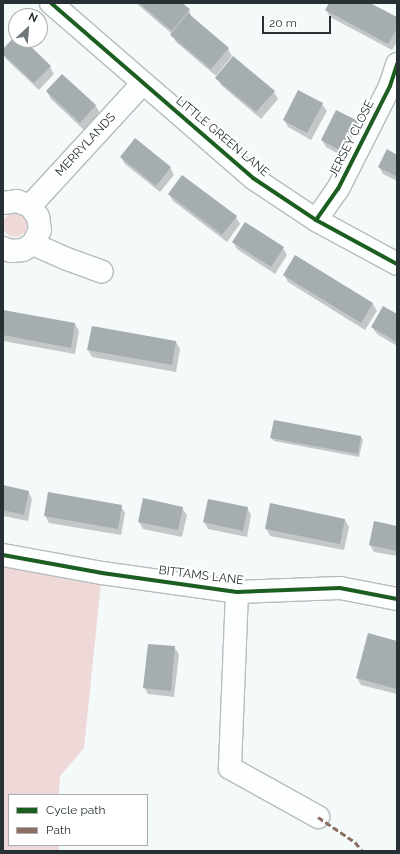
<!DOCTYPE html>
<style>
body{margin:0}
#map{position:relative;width:400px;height:854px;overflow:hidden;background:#f4f9fa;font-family:Raleway,sans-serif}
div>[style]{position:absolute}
.green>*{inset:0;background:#efd9d8}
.round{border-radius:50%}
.shadow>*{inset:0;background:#0003}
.building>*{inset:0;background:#a6adb0}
.roads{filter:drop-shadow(1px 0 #b6bdbf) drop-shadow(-1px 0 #b6bdbf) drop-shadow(0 1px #b6bdbf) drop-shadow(0 -1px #b6bdbf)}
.minor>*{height:22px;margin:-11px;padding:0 11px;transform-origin:11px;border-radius:11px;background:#fdfefe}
.quiet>*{height:3px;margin-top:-1.5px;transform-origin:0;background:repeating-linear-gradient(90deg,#8d6e63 0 6px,transparent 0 9px)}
.cycleway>*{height:4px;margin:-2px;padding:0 2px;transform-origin:2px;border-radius:2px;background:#1b5e20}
span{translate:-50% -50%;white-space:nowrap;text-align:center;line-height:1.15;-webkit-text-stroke:4px #fff;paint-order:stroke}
.street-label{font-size:12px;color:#273135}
.frame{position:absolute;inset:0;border:4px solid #273135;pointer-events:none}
.legend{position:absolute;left:8px;top:794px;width:140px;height:52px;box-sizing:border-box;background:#fff;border:1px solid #a9adae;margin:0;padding:5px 7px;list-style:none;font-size:12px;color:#273135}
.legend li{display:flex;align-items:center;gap:8px;height:20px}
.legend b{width:20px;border:1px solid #a9adae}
.north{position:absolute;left:8px;top:8px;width:40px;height:40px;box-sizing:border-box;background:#fff;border:1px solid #a9adae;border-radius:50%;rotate:26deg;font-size:11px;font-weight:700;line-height:16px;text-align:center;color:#273135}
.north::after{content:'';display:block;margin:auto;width:14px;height:18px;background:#6f777a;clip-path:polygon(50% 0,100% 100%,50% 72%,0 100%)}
.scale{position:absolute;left:262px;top:16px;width:69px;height:18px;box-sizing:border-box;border:2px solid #273135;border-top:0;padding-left:5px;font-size:12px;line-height:14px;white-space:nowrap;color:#273135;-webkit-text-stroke:3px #fff;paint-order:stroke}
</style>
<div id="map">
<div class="green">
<i class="round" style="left:3px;top:213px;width:24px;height:24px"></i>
<i style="clip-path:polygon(3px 555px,102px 573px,84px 748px,60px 776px,59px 795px,9px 795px,9px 845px,59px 845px,59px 851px,3px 851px)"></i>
</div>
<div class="shadow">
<i style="clip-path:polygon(136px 3px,181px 3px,189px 10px,192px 18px,228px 49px,232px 56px,216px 76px,176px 42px,172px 34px)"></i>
<i style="clip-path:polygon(330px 3px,368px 3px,397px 18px,397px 42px,392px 50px,330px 17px,326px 10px)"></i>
<i style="clip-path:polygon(16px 37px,16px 40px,22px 40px,50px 67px,54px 74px,39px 90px,6px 59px,3px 54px,3px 50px)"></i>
<i style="clip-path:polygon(62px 75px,96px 106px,100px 113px,84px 130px,51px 99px,47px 92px)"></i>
<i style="clip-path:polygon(217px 78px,274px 92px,278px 99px,261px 119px,221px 85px)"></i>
<i style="clip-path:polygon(299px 92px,322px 104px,327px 111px,311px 140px,288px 127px,284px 120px)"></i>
<i style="clip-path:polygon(357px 122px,361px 129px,346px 158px,326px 147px,322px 140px)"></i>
<i style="clip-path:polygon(397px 156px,397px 181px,383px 174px,379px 167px)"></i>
<i style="clip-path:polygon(121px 157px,170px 167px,174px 175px,160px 192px,125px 164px)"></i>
<i style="clip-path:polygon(169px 194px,236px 217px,240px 224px,227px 242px,173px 201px)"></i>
<i style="clip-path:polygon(233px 242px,283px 248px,287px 255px,275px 274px,237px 249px)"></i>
<i style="clip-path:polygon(295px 256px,373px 304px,377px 311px,365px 330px,288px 282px,284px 275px)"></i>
<i style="clip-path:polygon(3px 311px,75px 324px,79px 331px,75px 354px,3px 341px)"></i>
<i style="clip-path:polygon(397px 315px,397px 346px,377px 334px,372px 327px)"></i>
<i style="clip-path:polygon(176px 342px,180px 349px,176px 372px,92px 357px,88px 350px)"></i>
<i style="clip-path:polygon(361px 437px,363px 440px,359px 457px,274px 441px,271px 438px)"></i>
<i style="clip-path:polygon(3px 486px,28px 491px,32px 499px,28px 521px,3px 516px)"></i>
<i style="clip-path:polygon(208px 500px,247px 508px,251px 515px,247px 537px,208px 529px,204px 522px)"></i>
<i style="clip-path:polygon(121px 506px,125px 513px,121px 535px,49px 523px,45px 515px)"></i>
<i style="clip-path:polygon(182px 508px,187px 515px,182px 537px,143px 529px,139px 522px)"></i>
<i style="clip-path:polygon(345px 520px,349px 527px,344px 550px,270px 536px,266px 528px)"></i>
<i style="clip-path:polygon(397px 527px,397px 556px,374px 552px,370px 545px)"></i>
<i style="clip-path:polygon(397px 642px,397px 694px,361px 685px,357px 678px)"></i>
<i style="clip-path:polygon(174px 647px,179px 654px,174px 697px,148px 694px,144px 687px)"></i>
</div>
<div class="building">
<i style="clip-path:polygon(139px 3px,182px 3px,190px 9px,172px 31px)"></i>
<i style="clip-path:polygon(329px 3px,370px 3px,397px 17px,397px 28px,388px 44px,325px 10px)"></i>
<i style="clip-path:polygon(188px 13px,229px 48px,211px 69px,170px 35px)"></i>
<i style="clip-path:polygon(16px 35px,16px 40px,24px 40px,51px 66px,34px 83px,3px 54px,3px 49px)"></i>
<i style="clip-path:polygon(233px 56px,275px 91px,256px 112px,215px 78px)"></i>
<i style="clip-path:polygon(62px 74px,96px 105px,80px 123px,46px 91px)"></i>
<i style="clip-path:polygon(298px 90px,323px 103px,307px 133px,283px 120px)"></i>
<i style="clip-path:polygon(336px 110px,358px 121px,342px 151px,321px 140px)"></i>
<i style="clip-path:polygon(135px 138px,171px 167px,156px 186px,120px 157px)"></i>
<i style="clip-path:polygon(387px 149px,397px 155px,397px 177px,378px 167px)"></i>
<i style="clip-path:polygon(182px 175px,237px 216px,222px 235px,168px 194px)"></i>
<i style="clip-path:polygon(245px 222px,284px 247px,271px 267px,232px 242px)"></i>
<i style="clip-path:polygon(295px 255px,373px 303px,361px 323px,283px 275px)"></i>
<i style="clip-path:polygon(383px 306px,397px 314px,397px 342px,371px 327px)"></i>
<i style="clip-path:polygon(3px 310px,75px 323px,71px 348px,3px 335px)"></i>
<i style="clip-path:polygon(92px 326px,176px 341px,172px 365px,87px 350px)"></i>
<i style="clip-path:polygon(274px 420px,361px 436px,358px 454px,270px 438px)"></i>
<i style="clip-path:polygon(3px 485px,29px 491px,24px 515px,3px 510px)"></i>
<i style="clip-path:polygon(48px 492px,122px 505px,118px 529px,44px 516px)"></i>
<i style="clip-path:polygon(143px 498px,183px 507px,178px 530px,138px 522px)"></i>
<i style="clip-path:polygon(208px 499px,248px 507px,243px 531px,203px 522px)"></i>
<i style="clip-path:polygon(270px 503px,345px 519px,340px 544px,265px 529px)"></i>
<i style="clip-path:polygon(374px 521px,397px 526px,397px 551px,369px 545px)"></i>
<i style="clip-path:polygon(368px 633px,397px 641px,397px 689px,356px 678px)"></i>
<i style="clip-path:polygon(148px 644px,175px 646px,171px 691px,143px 688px)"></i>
</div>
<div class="roads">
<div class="minor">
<i style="left:51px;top:3px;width:267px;rotate:40.9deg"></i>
<i style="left:253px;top:178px;width:76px;rotate:33.7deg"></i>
<i style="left:316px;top:220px;width:92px;rotate:28.5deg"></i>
<i style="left:3px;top:203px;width:14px;rotate:-8deg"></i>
<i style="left:17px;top:201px;width:14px;rotate:21deg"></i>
<i style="left:30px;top:206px;width:14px;rotate:54deg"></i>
<i style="left:38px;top:217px;width:13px;rotate:81deg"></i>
<i style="left:40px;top:230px;width:16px;rotate:117deg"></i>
<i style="left:33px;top:244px;width:12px;rotate:149deg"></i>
<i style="left:23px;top:250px;width:12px;rotate:175deg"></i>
<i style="left:11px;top:251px;width:9px;rotate:-159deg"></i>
<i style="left:30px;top:206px;width:166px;rotate:-47.4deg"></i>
<i style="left:316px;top:220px;width:38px;rotate:-55deg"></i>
<i style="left:338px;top:189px;width:115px;rotate:-63.2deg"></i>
<i style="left:390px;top:86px;width:23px;rotate:-72deg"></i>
<i style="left:33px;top:244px;width:37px;rotate:24deg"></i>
<i style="left:67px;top:259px;width:37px;rotate:20deg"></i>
<i style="left:3px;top:555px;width:101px;rotate:10.3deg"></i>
<i style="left:102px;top:573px;width:136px;rotate:8deg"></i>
<i style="left:237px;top:592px;width:103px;rotate:-2.2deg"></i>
<i style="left:340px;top:588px;width:58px;rotate:10.9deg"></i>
<i style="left:237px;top:592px;width:176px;rotate:92.3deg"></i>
<i style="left:230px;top:768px;width:101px;rotate:29.1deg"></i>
</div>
</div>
<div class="quiet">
<i style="left:318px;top:817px;width:45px;rotate:34deg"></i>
<i style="left:355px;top:842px;width:11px;rotate:52deg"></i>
</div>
<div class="cycleway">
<i style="left:51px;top:3px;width:267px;rotate:40.9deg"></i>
<i style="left:253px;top:178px;width:76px;rotate:33.7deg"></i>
<i style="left:316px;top:220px;width:92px;rotate:28.5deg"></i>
<i style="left:316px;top:220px;width:38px;rotate:-55deg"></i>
<i style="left:338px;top:189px;width:115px;rotate:-63.2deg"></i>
<i style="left:390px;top:86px;width:23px;rotate:-72deg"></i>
<i style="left:3px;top:555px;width:101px;rotate:10.3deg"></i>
<i style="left:102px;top:573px;width:136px;rotate:8deg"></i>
<i style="left:237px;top:592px;width:103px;rotate:-2.2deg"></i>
<i style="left:340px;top:588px;width:58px;rotate:10.9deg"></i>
</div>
<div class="street-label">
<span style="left:222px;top:137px;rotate:40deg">LITTLE GREEN LANE</span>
<span style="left:352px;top:139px;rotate:-63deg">JERSEY CLOSE</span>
<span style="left:86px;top:145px;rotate:-47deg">MERRYLANDS</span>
<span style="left:201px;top:576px;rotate:7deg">BITTAMS LANE</span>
</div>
<div class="frame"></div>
<ul class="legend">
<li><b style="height:5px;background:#1b5e20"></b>Cycle path</li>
<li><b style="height:5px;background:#8d6e63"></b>Path</li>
</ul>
<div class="north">N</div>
<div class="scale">20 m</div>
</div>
